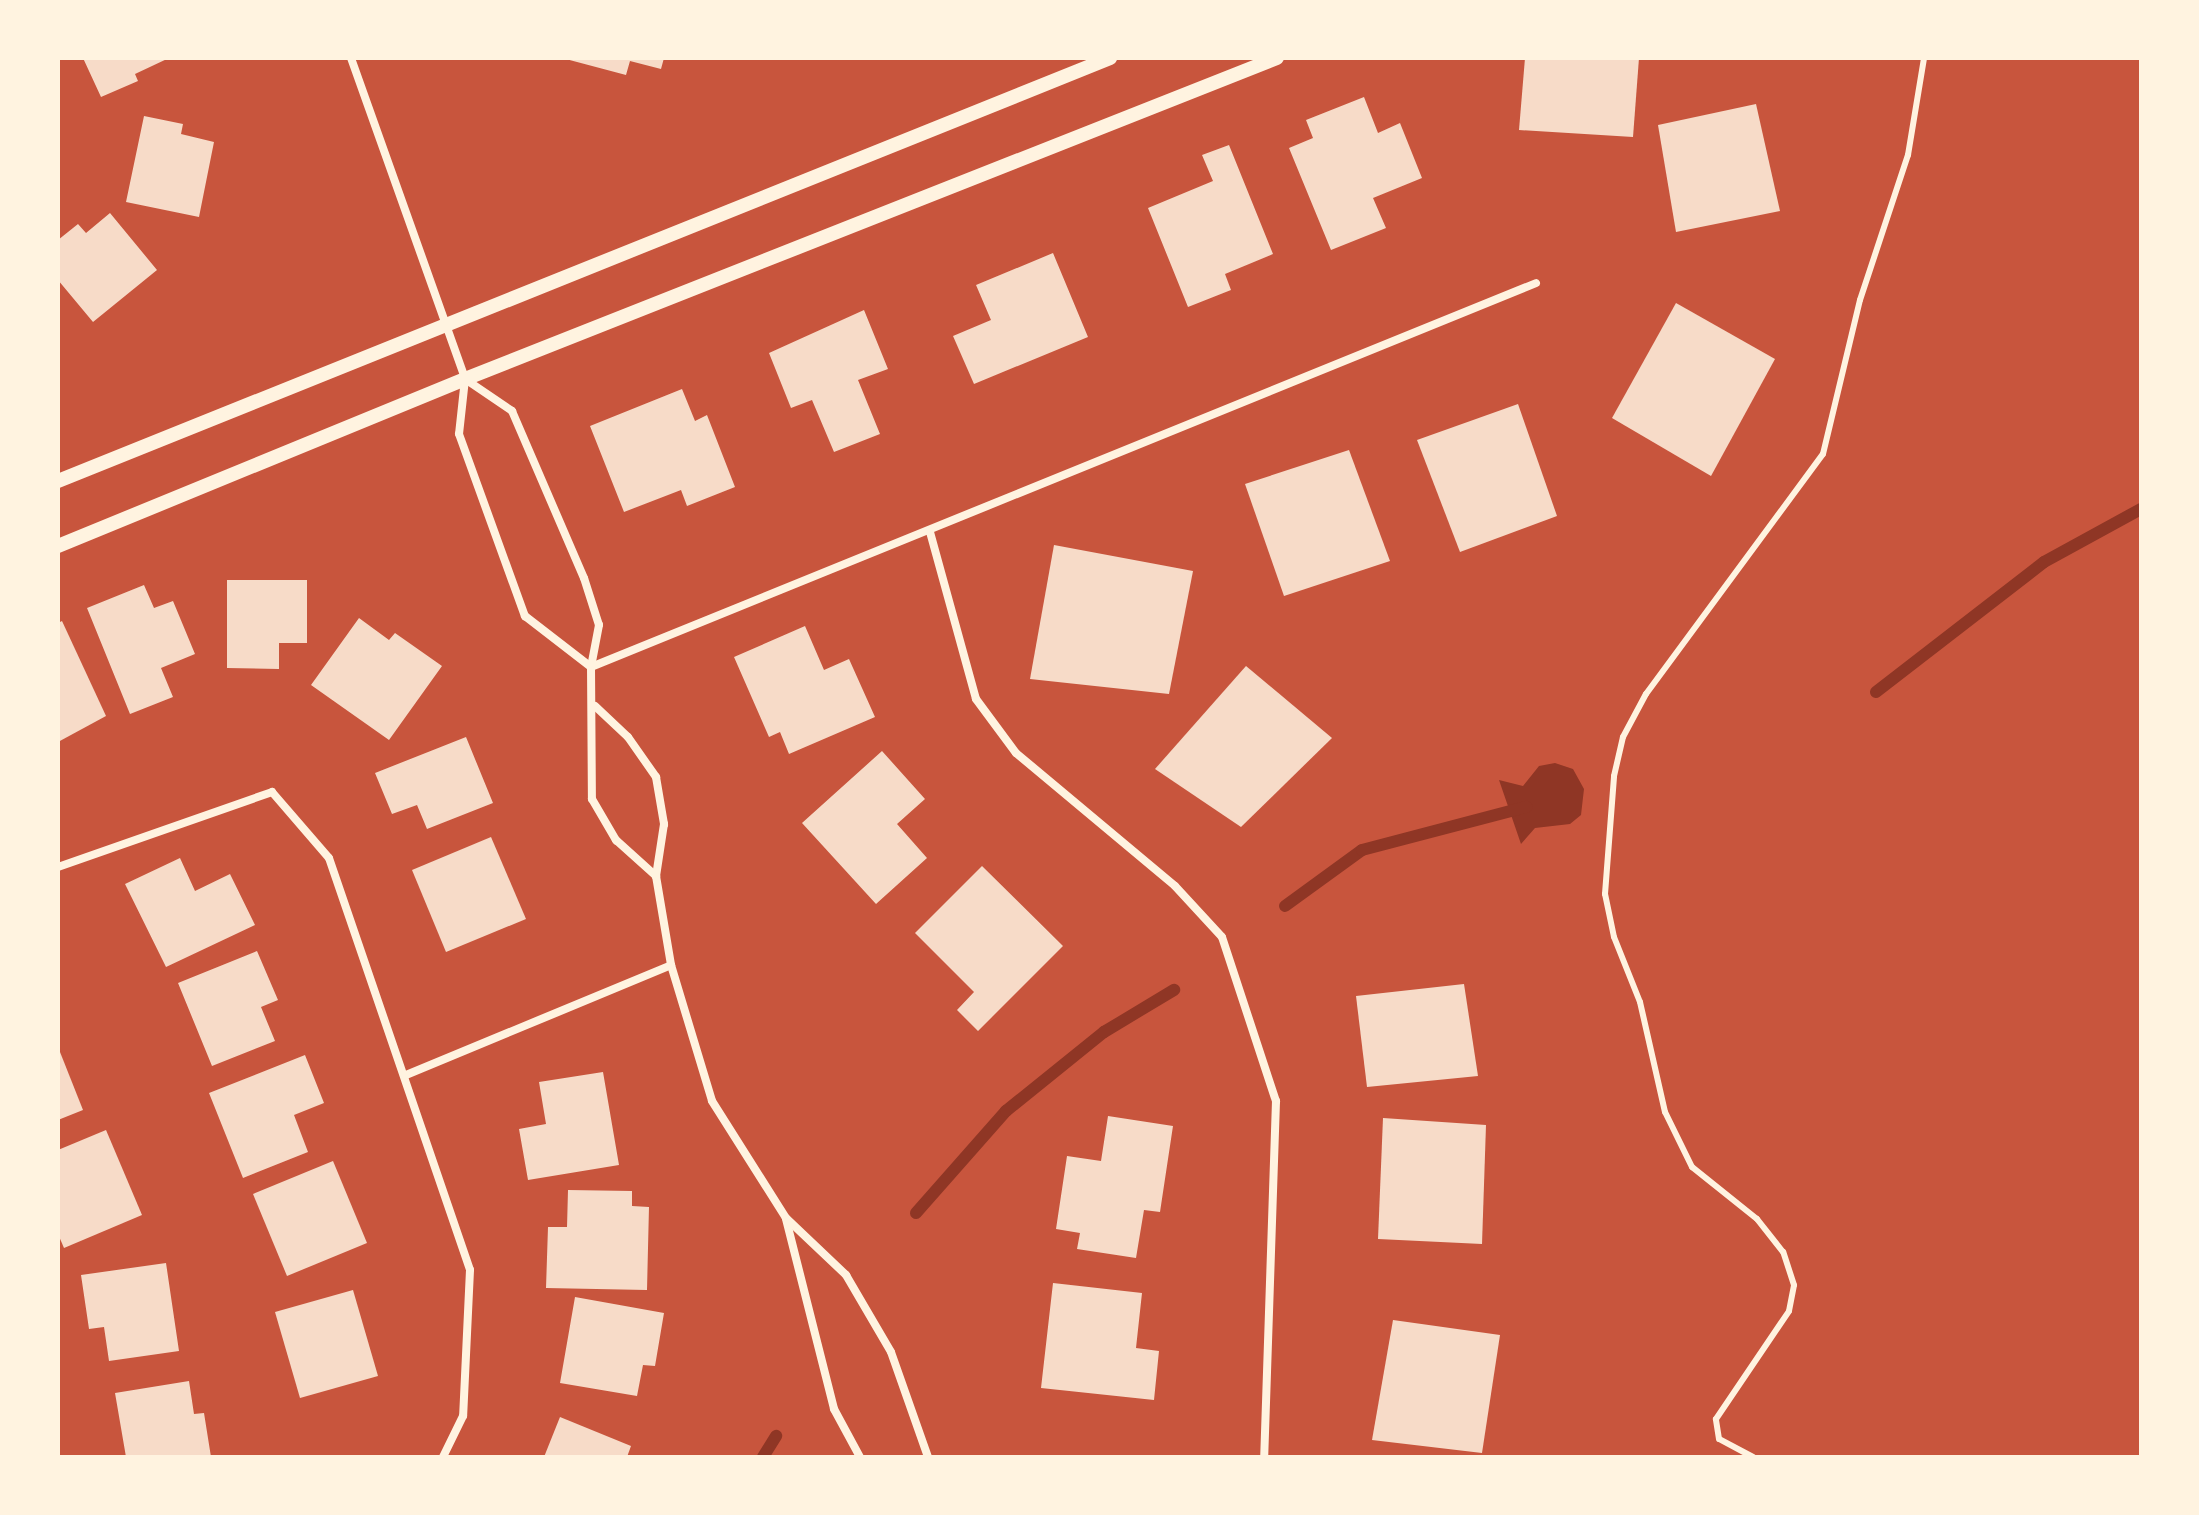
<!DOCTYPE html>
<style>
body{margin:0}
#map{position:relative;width:2199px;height:1515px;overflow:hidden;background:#c8553d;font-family:"Sofia Sans Condensed",sans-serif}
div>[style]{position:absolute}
.water>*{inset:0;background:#8f3625}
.stream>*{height:12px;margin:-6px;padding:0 6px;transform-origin:6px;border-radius:6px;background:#8f3625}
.building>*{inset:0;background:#f7dbc8}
.service>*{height:6px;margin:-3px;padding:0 3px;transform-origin:3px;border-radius:3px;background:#fff3e0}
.minor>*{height:8px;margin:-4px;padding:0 4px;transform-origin:4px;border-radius:4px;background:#fff3e0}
.tertiary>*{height:14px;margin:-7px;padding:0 7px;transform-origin:7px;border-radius:7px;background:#fff3e0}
span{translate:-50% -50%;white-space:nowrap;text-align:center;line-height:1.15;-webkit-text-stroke:8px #fff3e0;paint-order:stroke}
.frame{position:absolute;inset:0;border:60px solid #fff3e0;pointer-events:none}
</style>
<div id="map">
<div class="water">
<i style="clip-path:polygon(1555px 763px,1573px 769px,1584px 789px,1581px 815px,1570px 824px,1535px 828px,1521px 844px,1499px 780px,1523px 786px,1539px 766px)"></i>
</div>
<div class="stream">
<i style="left:1876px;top:692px;width:212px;rotate:-37.7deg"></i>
<i style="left:2044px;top:562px;width:111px;rotate:-28.7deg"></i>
<i style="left:1285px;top:906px;width:95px;rotate:-36deg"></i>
<i style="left:1362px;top:850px;width:170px;rotate:-14.7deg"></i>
<i style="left:916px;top:1213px;width:136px;rotate:-48.6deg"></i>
<i style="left:1006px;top:1111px;width:126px;rotate:-38.9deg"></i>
<i style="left:1104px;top:1032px;width:82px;rotate:-31deg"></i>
<i style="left:763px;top:1457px;width:25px;rotate:-58deg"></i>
</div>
<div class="building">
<i style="clip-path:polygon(83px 58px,169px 58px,135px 74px,138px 81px,101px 97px)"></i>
<i style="clip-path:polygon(562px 58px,664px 58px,661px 69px,630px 61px,626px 75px)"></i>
<i style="clip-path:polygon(1525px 58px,1639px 58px,1633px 137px,1519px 130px)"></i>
<i style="clip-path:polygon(1364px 97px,1378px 133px,1400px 123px,1422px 178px,1373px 198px,1386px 228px,1331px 250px,1289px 148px,1313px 138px,1306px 120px)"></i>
<i style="clip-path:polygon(1756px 104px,1780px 211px,1676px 232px,1658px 125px)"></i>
<i style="clip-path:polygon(144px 116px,183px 124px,181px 134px,214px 142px,199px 217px,126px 202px)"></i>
<i style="clip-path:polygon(1229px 145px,1273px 254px,1225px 274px,1231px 290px,1188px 307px,1148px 208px,1213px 181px,1202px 155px)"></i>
<i style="clip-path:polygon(110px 213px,157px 270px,93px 322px,58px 280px,58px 240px,78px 224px,86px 233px)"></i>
<i style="clip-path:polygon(1053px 253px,1088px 337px,974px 384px,953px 336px,991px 320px,976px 285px)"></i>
<i style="clip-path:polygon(1676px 303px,1775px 359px,1711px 476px,1612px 418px)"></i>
<i style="clip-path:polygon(864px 310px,888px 369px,858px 380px,880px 434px,834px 452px,812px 400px,791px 408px,769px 353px)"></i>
<i style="clip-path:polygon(682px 389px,695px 421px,707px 415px,735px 487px,687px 506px,681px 490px,624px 512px,590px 426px)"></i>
<i style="clip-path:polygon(1518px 404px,1557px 516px,1460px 552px,1417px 440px)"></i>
<i style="clip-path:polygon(1349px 450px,1390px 561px,1284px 596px,1245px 484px)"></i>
<i style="clip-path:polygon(1054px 545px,1193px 571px,1169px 694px,1030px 679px)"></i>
<i style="clip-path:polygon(227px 580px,307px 580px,307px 643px,279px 643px,279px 669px,227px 668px)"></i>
<i style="clip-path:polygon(144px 585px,154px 608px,173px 601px,195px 654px,161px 668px,173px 697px,130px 714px,87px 608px)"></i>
<i style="clip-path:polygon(359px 618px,389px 640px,395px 633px,442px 666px,389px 740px,311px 685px)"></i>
<i style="clip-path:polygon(62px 621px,106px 716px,58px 742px,58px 623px)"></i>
<i style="clip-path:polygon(805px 626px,824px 670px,849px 659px,875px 717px,789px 754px,780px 732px,769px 737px,734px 657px)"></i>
<i style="clip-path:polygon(1246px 666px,1332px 738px,1241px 827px,1155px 769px)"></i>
<i style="clip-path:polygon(466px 737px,493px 803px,427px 829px,417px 805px,392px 814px,375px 773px)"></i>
<i style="clip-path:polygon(882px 751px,925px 799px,897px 824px,927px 858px,876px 904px,802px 823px)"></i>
<i style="clip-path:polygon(491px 837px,526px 919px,446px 952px,412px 870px)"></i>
<i style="clip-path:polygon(180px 858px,195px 891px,230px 874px,255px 925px,166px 967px,125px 884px)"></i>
<i style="clip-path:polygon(982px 866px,1063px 946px,978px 1031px,957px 1010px,974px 992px,915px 933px)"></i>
<i style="clip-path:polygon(257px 951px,278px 1000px,261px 1007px,275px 1041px,212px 1066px,178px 983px)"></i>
<i style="clip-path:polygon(1464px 984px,1478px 1076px,1367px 1087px,1356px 996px)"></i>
<i style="clip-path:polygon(58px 1047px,83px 1110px,58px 1120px)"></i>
<i style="clip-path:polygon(305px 1055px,324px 1103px,294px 1115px,308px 1152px,243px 1178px,209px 1093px)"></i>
<i style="clip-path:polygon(603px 1072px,619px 1165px,528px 1180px,519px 1129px,546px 1124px,539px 1082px)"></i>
<i style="clip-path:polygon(1108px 1116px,1173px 1126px,1160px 1212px,1144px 1210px,1136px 1258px,1077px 1249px,1080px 1233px,1056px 1229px,1067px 1156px,1101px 1161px)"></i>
<i style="clip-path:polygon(1383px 1118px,1486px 1125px,1482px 1244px,1378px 1239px)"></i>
<i style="clip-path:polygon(106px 1130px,142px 1215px,64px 1248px,58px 1234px,58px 1150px)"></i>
<i style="clip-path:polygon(333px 1161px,367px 1243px,287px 1276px,253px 1194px)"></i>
<i style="clip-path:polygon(568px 1190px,632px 1191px,632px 1206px,649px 1207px,647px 1290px,546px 1288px,548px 1227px,567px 1227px)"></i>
<i style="clip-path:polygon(166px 1263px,179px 1351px,109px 1361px,104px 1327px,89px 1329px,81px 1275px)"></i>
<i style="clip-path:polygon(1053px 1283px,1142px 1293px,1136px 1348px,1159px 1351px,1154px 1400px,1041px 1388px)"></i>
<i style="clip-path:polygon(353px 1290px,378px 1376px,300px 1398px,275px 1312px)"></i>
<i style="clip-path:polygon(575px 1297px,664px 1313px,655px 1366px,643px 1365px,637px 1396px,560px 1383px)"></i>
<i style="clip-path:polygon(1393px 1320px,1500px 1335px,1482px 1453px,1372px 1440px)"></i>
<i style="clip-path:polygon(189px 1381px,194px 1414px,204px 1413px,211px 1457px,126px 1457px,115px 1393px)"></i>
<i style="clip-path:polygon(560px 1417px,631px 1446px,627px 1457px,544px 1457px)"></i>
</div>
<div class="service">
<i style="left:1753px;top:1457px;width:38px;rotate:-152deg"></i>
<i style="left:1719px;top:1439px;width:20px;rotate:-99deg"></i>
<i style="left:1716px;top:1419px;width:130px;rotate:-55.9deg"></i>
<i style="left:1789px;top:1311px;width:26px;rotate:-79deg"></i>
<i style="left:1794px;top:1285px;width:35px;rotate:-108deg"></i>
<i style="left:1783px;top:1252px;width:42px;rotate:-128.2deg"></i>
<i style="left:1757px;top:1219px;width:83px;rotate:-141.3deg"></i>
<i style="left:1692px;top:1167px;width:61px;rotate:-116.1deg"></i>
<i style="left:1665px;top:1112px;width:113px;rotate:-102.8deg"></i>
<i style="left:1640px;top:1002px;width:70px;rotate:-111.8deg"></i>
<i style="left:1614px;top:937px;width:44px;rotate:-101.8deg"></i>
<i style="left:1605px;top:894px;width:118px;rotate:-85.6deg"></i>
<i style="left:1614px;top:776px;width:40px;rotate:-77deg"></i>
<i style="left:1623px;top:737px;width:49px;rotate:-61.9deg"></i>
<i style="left:1646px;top:694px;width:298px;rotate:-53.6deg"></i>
<i style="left:1823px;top:454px;width:158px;rotate:-76.5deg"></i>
<i style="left:1860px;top:300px;width:153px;rotate:-71.7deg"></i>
<i style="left:1908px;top:155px;width:98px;rotate:-80.6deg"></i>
</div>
<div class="minor">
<i style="left:351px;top:58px;width:341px;rotate:70.4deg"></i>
<i style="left:465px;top:379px;width:55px;rotate:96.2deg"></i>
<i style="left:459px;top:434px;width:194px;rotate:70.1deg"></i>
<i style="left:525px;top:616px;width:83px;rotate:37.7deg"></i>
<i style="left:465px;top:379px;width:57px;rotate:34.2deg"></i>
<i style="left:512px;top:411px;width:182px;rotate:66.7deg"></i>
<i style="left:584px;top:578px;width:49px;rotate:72.3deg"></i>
<i style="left:599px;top:625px;width:43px;rotate:100.8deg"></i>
<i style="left:591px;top:667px;width:132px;rotate:89.6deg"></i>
<i style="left:592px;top:799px;width:48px;rotate:59.7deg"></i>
<i style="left:616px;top:840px;width:54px;rotate:42deg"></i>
<i style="left:930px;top:532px;width:173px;rotate:74.6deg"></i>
<i style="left:976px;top:699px;width:67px;rotate:53.5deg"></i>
<i style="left:1016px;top:753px;width:207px;rotate:39.9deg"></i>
<i style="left:1175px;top:886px;width:69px;rotate:47.3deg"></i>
<i style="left:1222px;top:937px;width:173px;rotate:71.8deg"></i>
<i style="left:1276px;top:1101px;width:356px;rotate:91.9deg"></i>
<i style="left:591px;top:667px;width:1020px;rotate:-22.11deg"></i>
<i style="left:595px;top:706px;width:45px;rotate:43.2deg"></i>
<i style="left:628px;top:737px;width:49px;rotate:55deg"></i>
<i style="left:656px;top:777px;width:48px;rotate:80.3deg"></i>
<i style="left:664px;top:824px;width:53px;rotate:98.7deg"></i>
<i style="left:656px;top:876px;width:90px;rotate:80.4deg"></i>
<i style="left:671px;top:965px;width:142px;rotate:73.2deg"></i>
<i style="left:712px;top:1101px;width:138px;rotate:57.7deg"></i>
<i style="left:786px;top:1218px;width:83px;rotate:43.5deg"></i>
<i style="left:846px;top:1275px;width:89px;rotate:59.7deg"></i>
<i style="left:891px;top:1352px;width:111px;rotate:70.6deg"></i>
<i style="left:58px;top:867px;width:227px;rotate:-19.3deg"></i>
<i style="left:272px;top:792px;width:87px;rotate:49.2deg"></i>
<i style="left:329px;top:858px;width:435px;rotate:71.1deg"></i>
<i style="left:470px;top:1270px;width:146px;rotate:92.7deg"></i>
<i style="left:463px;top:1416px;width:46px;rotate:116deg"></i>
<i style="left:406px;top:1075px;width:287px;rotate:-22.5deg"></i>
<i style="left:786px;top:1219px;width:196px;rotate:75.8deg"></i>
<i style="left:834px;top:1409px;width:55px;rotate:61.6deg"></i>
</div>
<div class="tertiary">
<i style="left:58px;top:481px;width:1134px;rotate:-21.9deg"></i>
<i style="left:58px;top:546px;width:440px;rotate:-22.3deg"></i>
<i style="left:465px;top:379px;width:873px;rotate:-21.57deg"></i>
</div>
<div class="frame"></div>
</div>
